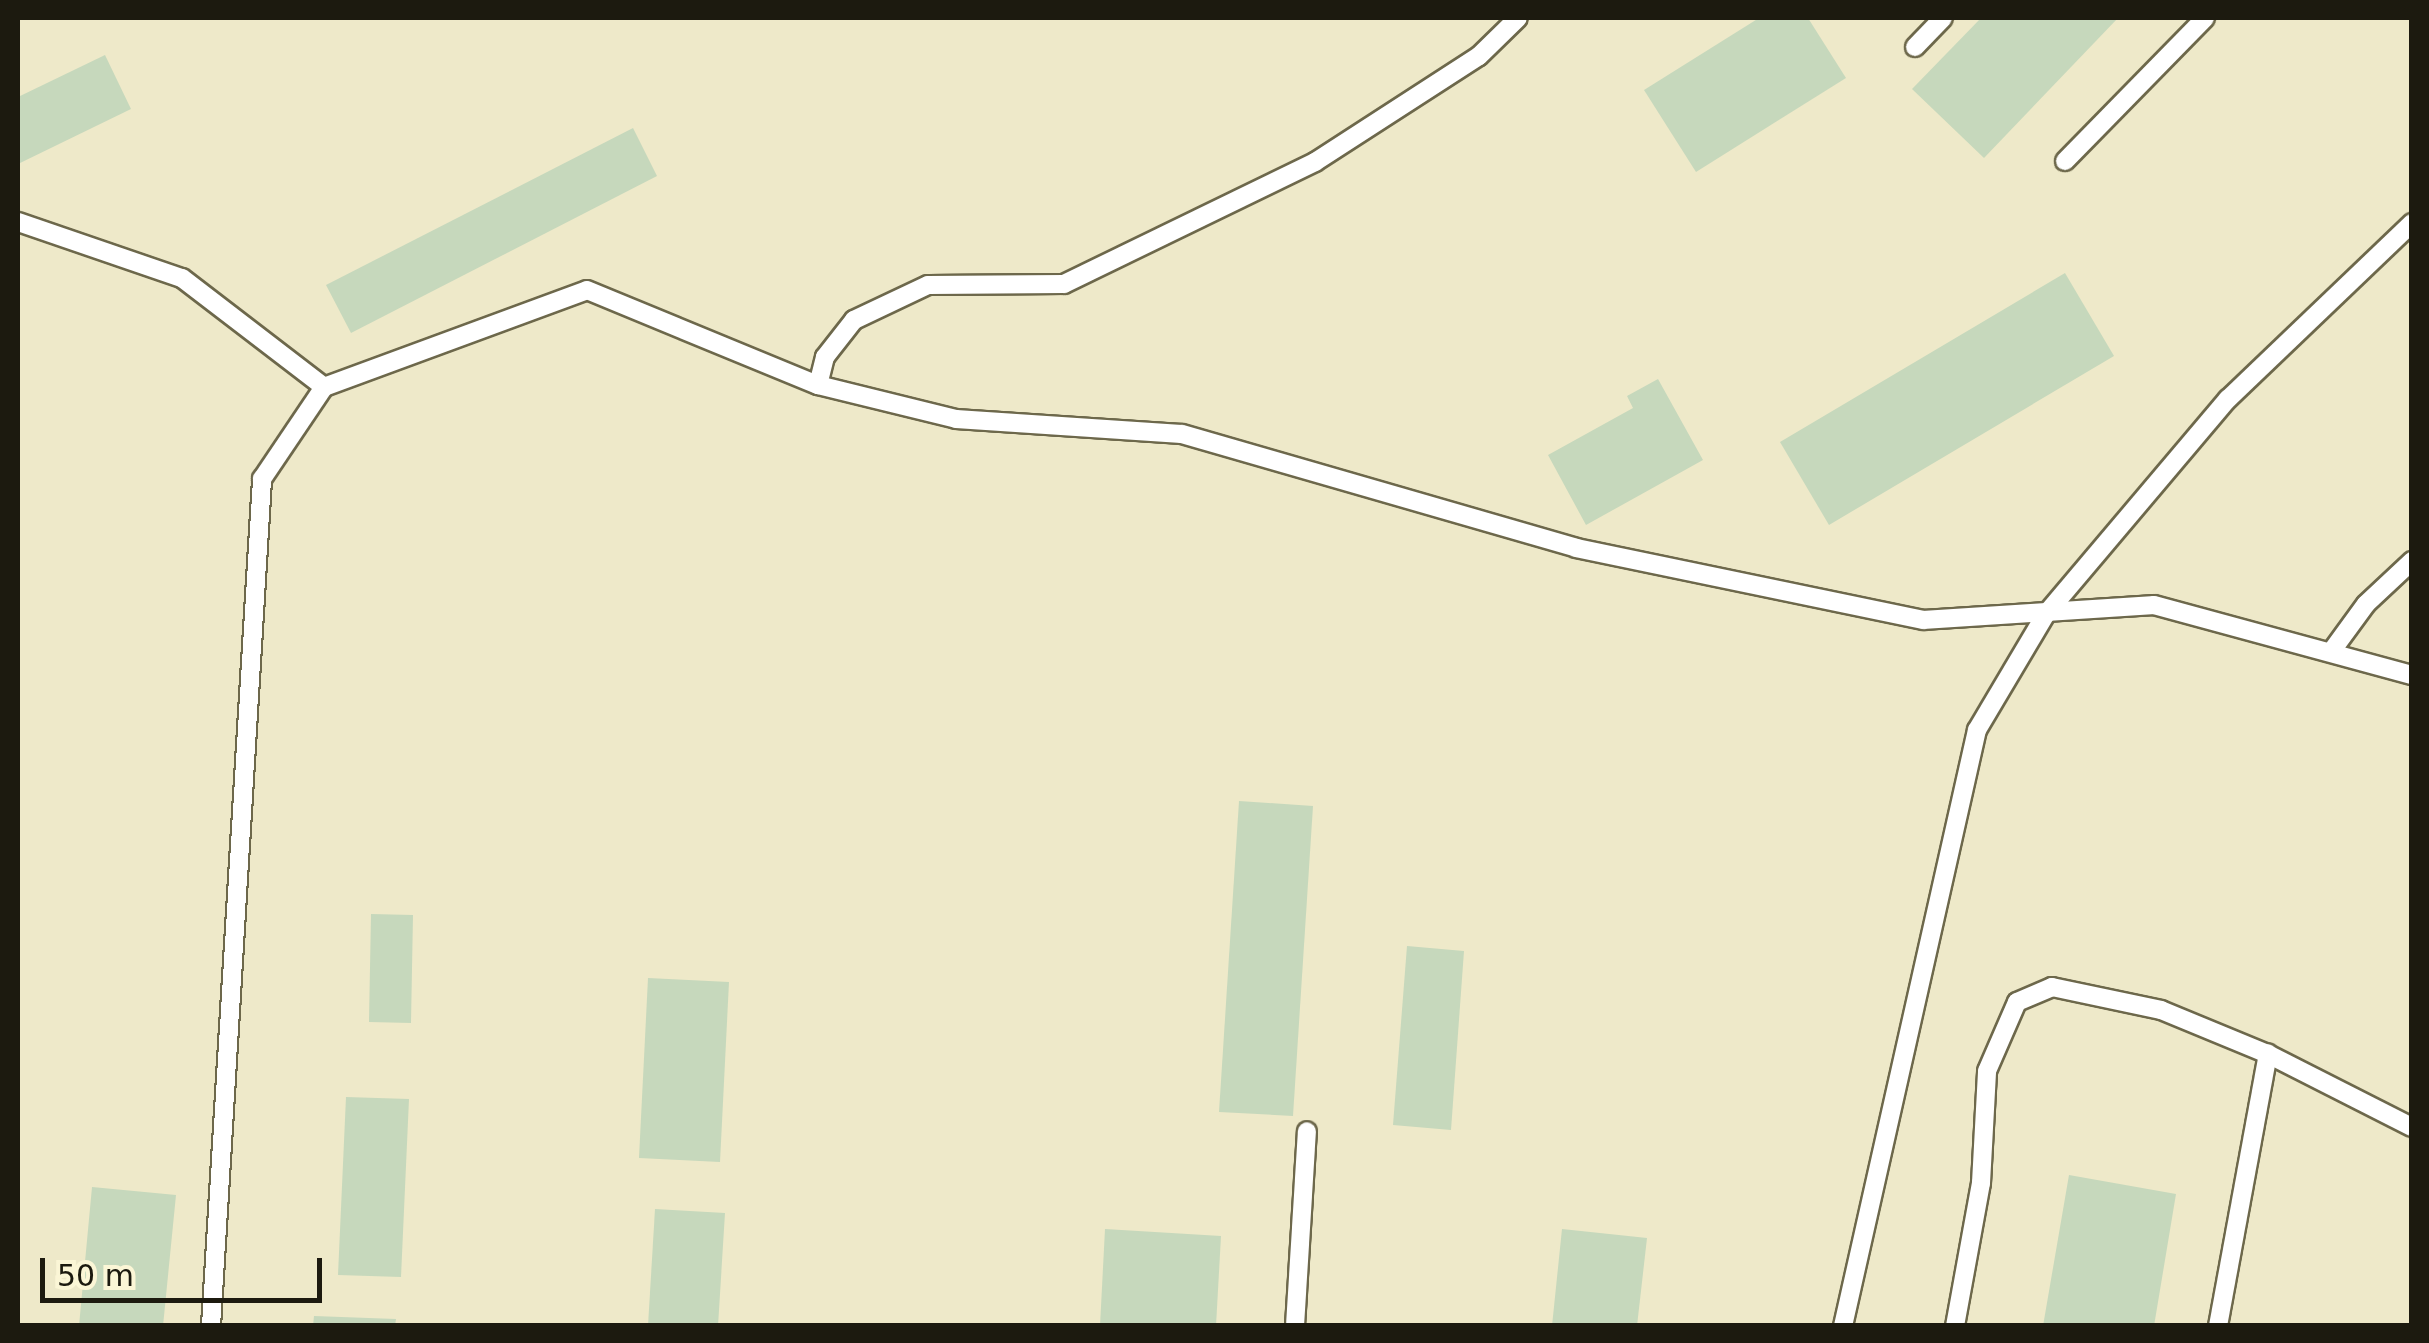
<!DOCTYPE html>
<style>
body{margin:0}
#map{position:relative;width:2429px;height:1343px;overflow:hidden;background:#eee9c9;font-family:"DejaVu Sans",sans-serif}
div>[style]{position:absolute}
.building>*{inset:0;background:#c6d8bc}
.roads{filter:drop-shadow(2px 0 #6d684b) drop-shadow(-2px 0 #6d684b) drop-shadow(0 2px #6d684b) drop-shadow(0 -2px #6d684b)}
.lane>*{height:18px;margin:-9px;padding:0 9px;transform-origin:9px;border-radius:9px;background:#fff}
span{translate:-50% -50%;white-space:nowrap;text-align:center;line-height:1.15;-webkit-text-stroke:8px #fbf6d6;paint-order:stroke}
.frame{position:absolute;inset:0;border:20px solid #1c1a0f;pointer-events:none}
.scale{position:absolute;left:40px;top:1258px;width:282px;height:45px;box-sizing:border-box;border:5px solid #1c1a0f;border-top:0;padding-left:12px;font-size:30px;line-height:35px;white-space:nowrap;color:#1c1a0f;-webkit-text-stroke:8px #fbf6d6;paint-order:stroke}
</style>
<div id="map">
<div class="building">
<i style="clip-path:polygon(1759px 18px,1808px 18px,1846px 78px,1696px 172px,1644px 90px)"></i>
<i style="clip-path:polygon(1981px 18px,2118px 18px,1984px 158px,1912px 89px)"></i>
<i style="clip-path:polygon(105px 55px,131px 109px,18px 164px,18px 97px)"></i>
<i style="clip-path:polygon(633px 128px,657px 176px,351px 333px,326px 285px)"></i>
<i style="clip-path:polygon(2065px 273px,2114px 356px,1829px 525px,1780px 442px)"></i>
<i style="clip-path:polygon(1658px 379px,1703px 460px,1586px 525px,1548px 455px,1633px 408px,1627px 396px)"></i>
<i style="clip-path:polygon(1239px 801px,1313px 806px,1293px 1116px,1219px 1112px)"></i>
<i style="clip-path:polygon(371px 914px,413px 915px,411px 1023px,369px 1022px)"></i>
<i style="clip-path:polygon(1407px 946px,1464px 951px,1451px 1130px,1393px 1125px)"></i>
<i style="clip-path:polygon(648px 978px,729px 982px,720px 1162px,639px 1158px)"></i>
<i style="clip-path:polygon(346px 1097px,409px 1099px,401px 1277px,338px 1275px)"></i>
<i style="clip-path:polygon(2069px 1175px,2176px 1194px,2154px 1326px,2043px 1326px)"></i>
<i style="clip-path:polygon(92px 1187px,176px 1195px,163px 1326px,79px 1326px)"></i>
<i style="clip-path:polygon(655px 1209px,725px 1213px,718px 1326px,648px 1326px)"></i>
<i style="clip-path:polygon(1105px 1229px,1221px 1236px,1216px 1326px,1100px 1326px)"></i>
<i style="clip-path:polygon(1562px 1229px,1647px 1238px,1637px 1326px,1552px 1326px)"></i>
<i style="clip-path:polygon(314px 1316px,396px 1319px,395px 1326px,313px 1326px)"></i>
</div>
<div class="roads">
<div class="lane">
<i style="left:1915px;top:47px;width:40px;rotate:-46deg"></i>
<i style="left:2065px;top:161px;width:200px;rotate:-45.6deg"></i>
<i style="left:18px;top:222px;width:173px;rotate:18.9deg"></i>
<i style="left:182px;top:278px;width:179px;rotate:37.5deg"></i>
<i style="left:324px;top:387px;width:280px;rotate:-20.2deg"></i>
<i style="left:587px;top:290px;width:250px;rotate:22.4deg"></i>
<i style="left:818px;top:385px;width:142px;rotate:13.8deg"></i>
<i style="left:956px;top:419px;width:226px;rotate:3.8deg"></i>
<i style="left:1182px;top:434px;width:410px;rotate:16.1deg"></i>
<i style="left:1576px;top:548px;width:355px;rotate:11.7deg"></i>
<i style="left:1924px;top:620px;width:230px;rotate:-3.7deg"></i>
<i style="left:2154px;top:605px;width:267px;rotate:15.2deg"></i>
<i style="left:818px;top:385px;width:29px;rotate:-76deg"></i>
<i style="left:825px;top:357px;width:47px;rotate:-51.9deg"></i>
<i style="left:854px;top:320px;width:82px;rotate:-25.3deg"></i>
<i style="left:928px;top:285px;width:136px;rotate:-0.4deg"></i>
<i style="left:1064px;top:284px;width:279px;rotate:-25.9deg"></i>
<i style="left:1315px;top:162px;width:195px;rotate:-32.9deg"></i>
<i style="left:1479px;top:56px;width:54px;rotate:-44.3deg"></i>
<i style="left:2331px;top:652px;width:59px;rotate:-53.9deg"></i>
<i style="left:2366px;top:604px;width:63px;rotate:-43.1deg"></i>
<i style="left:211px;top:1326px;width:849px;rotate:-86.55deg"></i>
<i style="left:262px;top:479px;width:111px;rotate:-56deg"></i>
<i style="left:1295px;top:1326px;width:195px;rotate:-86.5deg"></i>
<i style="left:1843px;top:1326px;width:611px;rotate:-77.33deg"></i>
<i style="left:1977px;top:730px;width:135px;rotate:-59.3deg"></i>
<i style="left:2046px;top:614px;width:282px;rotate:-49.8deg"></i>
<i style="left:2228px;top:399px;width:255px;rotate:-43.7deg"></i>
<i style="left:1955px;top:1326px;width:145px;rotate:-79.7deg"></i>
<i style="left:1981px;top:1183px;width:112px;rotate:-86.9deg"></i>
<i style="left:1987px;top:1071px;width:75px;rotate:-66.5deg"></i>
<i style="left:2017px;top:1002px;width:38px;rotate:-23deg"></i>
<i style="left:2052px;top:987px;width:111px;rotate:11.9deg"></i>
<i style="left:2161px;top:1010px;width:116px;rotate:22.4deg"></i>
<i style="left:2268px;top:1054px;width:161px;rotate:26.9deg"></i>
<i style="left:2218px;top:1326px;width:277px;rotate:-79.6deg"></i>
</div>
</div>
<div class="frame"></div>
<div class="scale">50 m</div>
</div>
